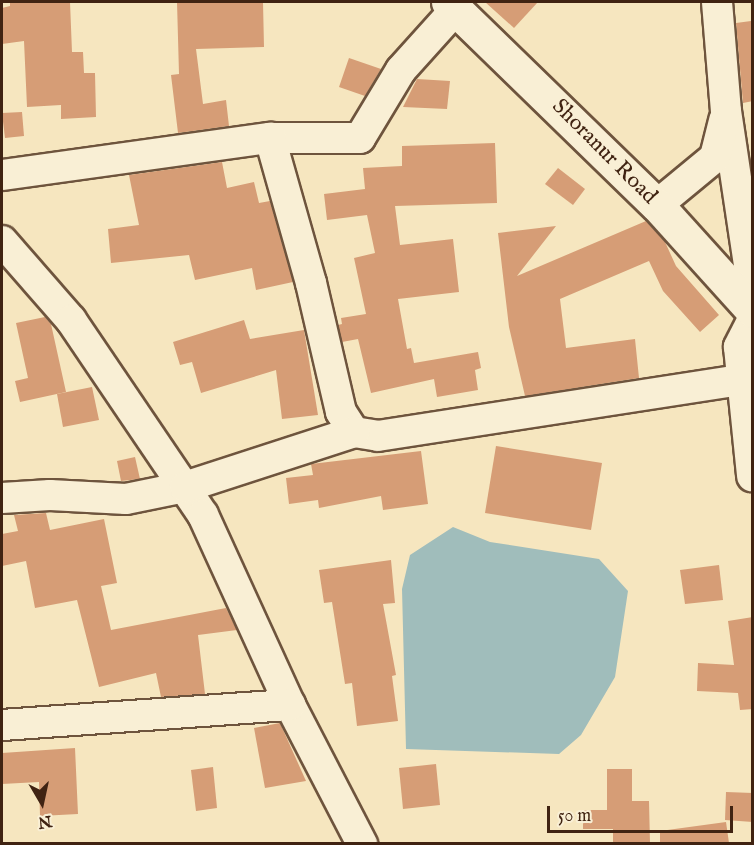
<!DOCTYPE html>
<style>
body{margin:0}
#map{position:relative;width:754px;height:845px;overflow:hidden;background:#f6e6bf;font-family:"IM FELL English",serif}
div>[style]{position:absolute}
.water>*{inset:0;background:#a0bdbb}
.building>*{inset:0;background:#d69d76}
.roads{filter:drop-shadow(2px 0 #6e543d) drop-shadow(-2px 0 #6e543d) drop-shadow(0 2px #6e543d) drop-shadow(0 -2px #6e543d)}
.street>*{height:30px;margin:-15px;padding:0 15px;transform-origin:15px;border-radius:15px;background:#f9efd5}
.secondary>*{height:33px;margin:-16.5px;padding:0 16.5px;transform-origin:16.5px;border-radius:16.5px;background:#f9efd5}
span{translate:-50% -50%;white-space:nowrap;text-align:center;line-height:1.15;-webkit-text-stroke:5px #f9efd5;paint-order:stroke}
.street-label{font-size:22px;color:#402312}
.frame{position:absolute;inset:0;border:3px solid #402312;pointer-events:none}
.north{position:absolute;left:12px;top:773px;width:60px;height:60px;-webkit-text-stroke:4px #f9efd5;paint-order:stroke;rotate:171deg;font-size:16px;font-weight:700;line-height:24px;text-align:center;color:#402312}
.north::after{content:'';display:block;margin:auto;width:21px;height:27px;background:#402312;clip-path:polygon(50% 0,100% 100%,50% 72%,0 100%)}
.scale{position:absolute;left:547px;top:806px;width:186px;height:27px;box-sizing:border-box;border:3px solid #402312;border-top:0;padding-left:8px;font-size:18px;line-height:21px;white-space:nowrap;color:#402312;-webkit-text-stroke:4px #f9efd5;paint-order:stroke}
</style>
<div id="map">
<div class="water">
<i style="clip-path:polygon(453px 527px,490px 542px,599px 559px,628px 591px,615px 677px,581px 735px,559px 754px,406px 749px,402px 589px,410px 555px)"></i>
</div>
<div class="building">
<i style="clip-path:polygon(10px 2px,70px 2px,72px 52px,83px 52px,84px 73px,95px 73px,96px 117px,61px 119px,61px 105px,27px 107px,24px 41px,2px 44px,2px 8px,10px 6px)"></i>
<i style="clip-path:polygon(177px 2px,263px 2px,264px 47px,196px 49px,203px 104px,226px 100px,229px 126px,178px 133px,171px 75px,179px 74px)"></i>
<i style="clip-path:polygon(485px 2px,538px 2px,514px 28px)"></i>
<i style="clip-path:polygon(751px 21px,753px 101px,743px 103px,736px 23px)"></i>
<i style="clip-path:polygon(349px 58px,381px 69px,365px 96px,339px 87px)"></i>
<i style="clip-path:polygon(417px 79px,450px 81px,447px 109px,403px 107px)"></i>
<i style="clip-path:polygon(22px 112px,24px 136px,5px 138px,2px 113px)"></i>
<i style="clip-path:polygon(495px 143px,497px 203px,395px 206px,400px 245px,453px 239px,459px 292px,398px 299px,407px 349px,411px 348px,414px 363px,478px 352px,481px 368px,475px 370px,478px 390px,437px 397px,434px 379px,371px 393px,358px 339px,342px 342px,338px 325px,342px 324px,341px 318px,366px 314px,354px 258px,375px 253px,367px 215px,327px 220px,324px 194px,365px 189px,363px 168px,402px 166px,402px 146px)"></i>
<i style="clip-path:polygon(222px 162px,227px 188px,254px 182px,259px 203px,270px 201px,293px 282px,256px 290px,252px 268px,195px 280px,189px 255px,111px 263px,108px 229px,139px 225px,129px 175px)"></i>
<i style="clip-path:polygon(558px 168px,585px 189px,573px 205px,545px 184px)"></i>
<i style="clip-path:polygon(646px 221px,665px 242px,676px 266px,719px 315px,700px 332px,663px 291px,649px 261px,560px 299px,566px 348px,635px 339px,639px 378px,525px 396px,509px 327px,498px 233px,556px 226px,517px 276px)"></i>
<i style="clip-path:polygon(45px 317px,51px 324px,66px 392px,20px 402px,15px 381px,28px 378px,16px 323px)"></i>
<i style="clip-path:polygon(244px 320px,250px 339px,304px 330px,318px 415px,282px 419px,276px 370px,201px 393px,192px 362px,180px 365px,173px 342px)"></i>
<i style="clip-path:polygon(92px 387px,99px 420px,63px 427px,57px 394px)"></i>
<i style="clip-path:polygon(496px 446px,602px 463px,591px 530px,485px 513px)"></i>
<i style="clip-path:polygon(421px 451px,428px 504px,383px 510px,381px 496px,319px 508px,318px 500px,289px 504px,286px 478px,313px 475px,311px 464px)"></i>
<i style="clip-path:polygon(135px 457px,140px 479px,121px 481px,117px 461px)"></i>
<i style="clip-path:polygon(46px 513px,50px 530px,104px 519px,117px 583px,101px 586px,111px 630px,226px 608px,237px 630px,198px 635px,205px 694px,161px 697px,156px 673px,99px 687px,77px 600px,35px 608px,26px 561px,2px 566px,2px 534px,18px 531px,14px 515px)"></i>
<i style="clip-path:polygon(391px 560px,395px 603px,383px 604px,396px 675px,392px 676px,398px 721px,357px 726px,352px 683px,345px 684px,332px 602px,324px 603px,319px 570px)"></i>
<i style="clip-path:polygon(719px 565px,723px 600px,685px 604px,680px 570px)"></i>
<i style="clip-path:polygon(753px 617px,753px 709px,740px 710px,738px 693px,697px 691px,698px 663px,734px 665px,728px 621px)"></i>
<i style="clip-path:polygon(280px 723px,306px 781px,265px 788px,254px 728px)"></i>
<i style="clip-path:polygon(75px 748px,78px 814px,40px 816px,39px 782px,2px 784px,2px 753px)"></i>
<i style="clip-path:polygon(436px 764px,440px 805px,403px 809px,399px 768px)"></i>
<i style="clip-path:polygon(213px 767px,217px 808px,196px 811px,191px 770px)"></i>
<i style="clip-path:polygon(607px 769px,632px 769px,632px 801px,649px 801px,650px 843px,613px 843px,613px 829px,583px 829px,583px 810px,607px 810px)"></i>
<i style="clip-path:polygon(726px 792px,753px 793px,753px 822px,725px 820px)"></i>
<i style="clip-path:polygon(726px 822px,729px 843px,660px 843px,660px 831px)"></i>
</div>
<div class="roads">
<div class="street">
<i style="left:717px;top:2px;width:109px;rotate:85.3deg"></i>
<i style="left:726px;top:111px;width:177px;rotate:81.5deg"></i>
<i style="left:270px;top:138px;width:90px"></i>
<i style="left:360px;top:138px;width:79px;rotate:-58.9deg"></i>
<i style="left:401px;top:70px;width:82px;rotate:-48deg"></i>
<i style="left:2px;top:175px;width:271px;rotate:-7.9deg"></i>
<i style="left:270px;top:138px;width:151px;rotate:74.2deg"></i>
<i style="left:311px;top:283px;width:132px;rotate:76.9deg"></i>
<i style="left:341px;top:412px;width:24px;rotate:57deg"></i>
<i style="left:354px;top:432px;width:24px;rotate:9deg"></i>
<i style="left:378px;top:436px;width:367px;rotate:-8.8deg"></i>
<i style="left:657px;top:205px;width:75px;rotate:-39.6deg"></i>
<i style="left:715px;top:157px;width:38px;rotate:-76deg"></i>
<i style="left:2px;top:241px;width:105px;rotate:48.9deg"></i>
<i style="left:71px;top:320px;width:235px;rotate:55.9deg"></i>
<i style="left:203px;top:515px;width:209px;rotate:65.4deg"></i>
<i style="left:290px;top:705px;width:157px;rotate:62.6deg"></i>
<i style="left:752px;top:321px;width:29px;rotate:117deg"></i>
<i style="left:739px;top:347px;width:130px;rotate:84.2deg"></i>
<i style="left:2px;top:498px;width:48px;rotate:-3.6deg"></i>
<i style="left:50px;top:495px;width:76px;rotate:3deg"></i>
<i style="left:126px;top:499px;width:60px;rotate:-11.5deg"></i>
<i style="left:185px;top:487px;width:178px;rotate:-18deg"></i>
<i style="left:2px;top:725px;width:289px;rotate:-4deg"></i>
</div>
<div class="secondary">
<i style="left:448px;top:2px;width:291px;rotate:44.2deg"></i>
<i style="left:657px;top:205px;width:142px;rotate:47.9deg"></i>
</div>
</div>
<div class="street-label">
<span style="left:604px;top:152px;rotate:45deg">Shoranur Road</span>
</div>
<div class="frame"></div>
<div class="north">N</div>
<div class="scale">50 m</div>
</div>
